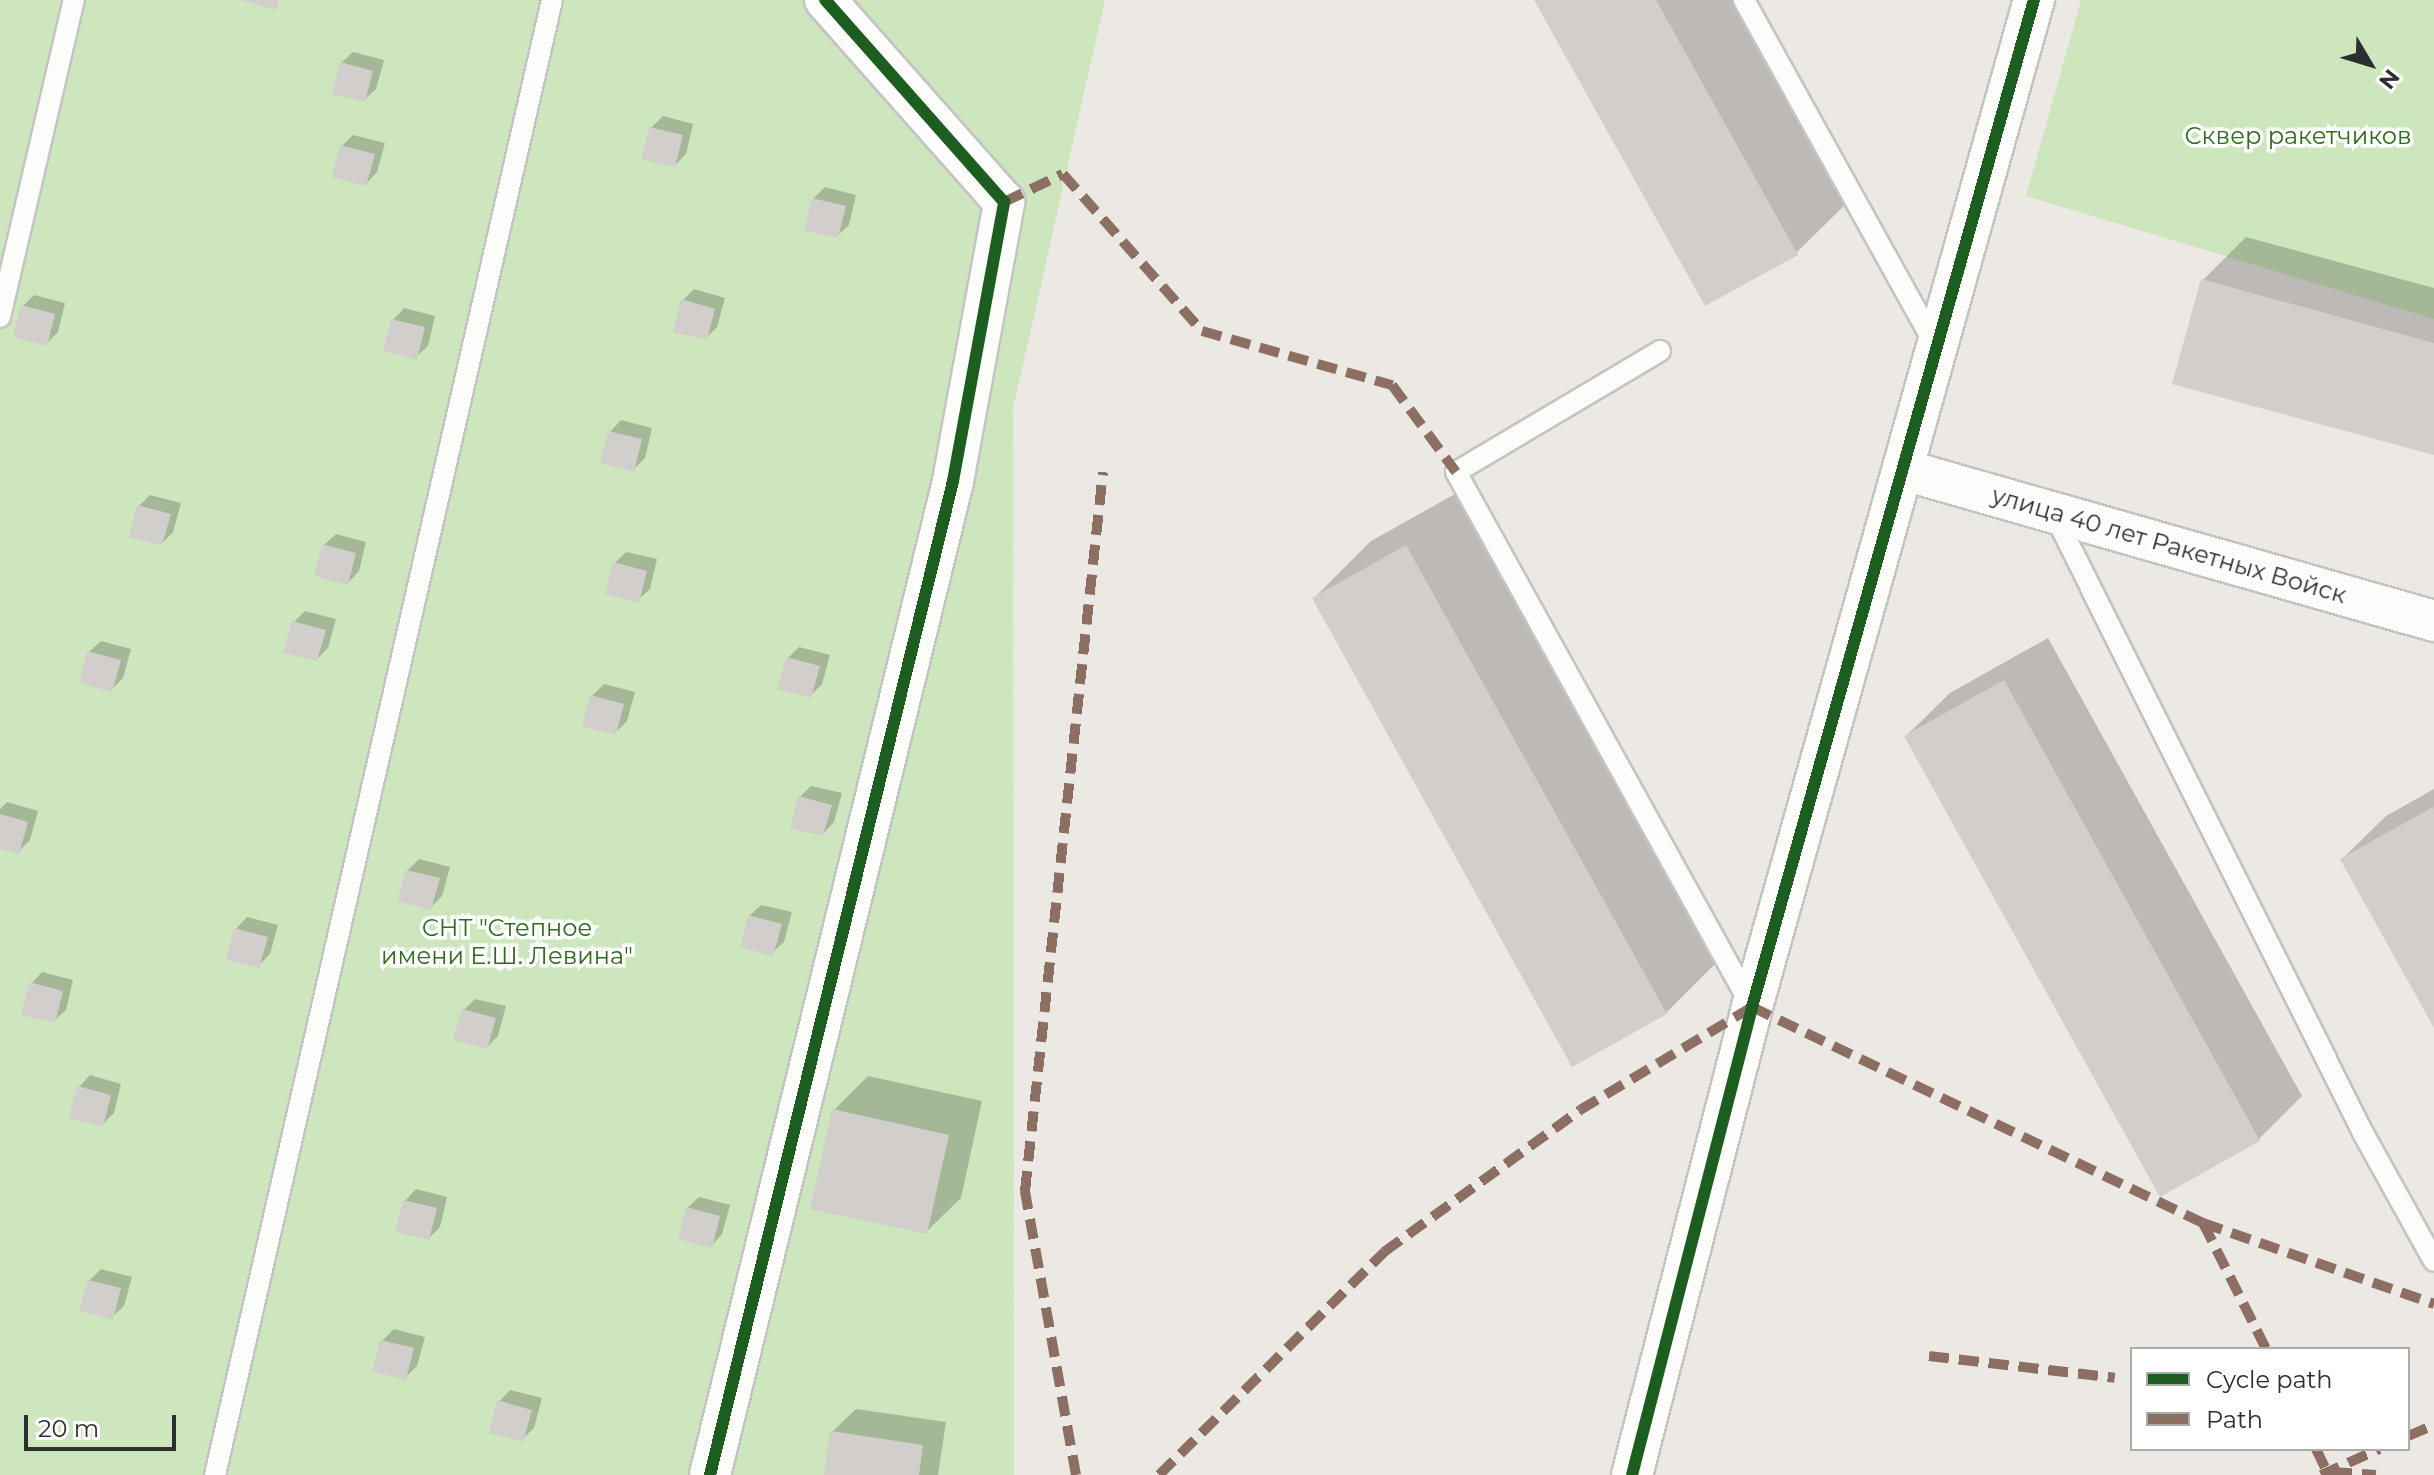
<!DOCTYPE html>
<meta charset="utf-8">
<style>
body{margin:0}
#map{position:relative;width:2434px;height:1475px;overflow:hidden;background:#ece8e4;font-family:Montserrat,sans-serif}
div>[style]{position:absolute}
.green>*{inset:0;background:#cee6be}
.shadow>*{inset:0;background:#0003}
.building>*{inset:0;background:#d1cecb}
.roads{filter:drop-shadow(2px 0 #c5c4c5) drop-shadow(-2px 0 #c5c4c5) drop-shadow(0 2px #c5c4c5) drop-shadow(0 -2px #c5c4c5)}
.lane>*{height:20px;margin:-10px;padding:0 10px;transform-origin:10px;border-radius:10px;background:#fcfcfb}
.street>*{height:40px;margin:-20px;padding:0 20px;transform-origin:20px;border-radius:20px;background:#fcfcfb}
.quiet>*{height:10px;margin-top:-5px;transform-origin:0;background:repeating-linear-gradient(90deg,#8d6e63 0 20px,transparent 0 30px)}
.cycleway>*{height:12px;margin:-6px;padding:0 6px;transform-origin:6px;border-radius:6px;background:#1b5e20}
span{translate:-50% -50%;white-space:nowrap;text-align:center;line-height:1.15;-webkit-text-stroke:7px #fff;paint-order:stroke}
.park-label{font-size:24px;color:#2c6e1b}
.street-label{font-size:24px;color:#2e2e2e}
.legend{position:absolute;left:2130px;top:1347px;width:280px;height:104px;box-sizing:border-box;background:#fff;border:2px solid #ababab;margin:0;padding:10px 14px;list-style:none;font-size:24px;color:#2e2e2e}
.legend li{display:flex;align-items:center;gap:16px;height:40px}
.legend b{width:40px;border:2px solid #ababab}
.north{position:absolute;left:2330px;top:24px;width:80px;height:80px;-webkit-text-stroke:6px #fff;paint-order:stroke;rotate:128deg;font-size:22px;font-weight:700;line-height:32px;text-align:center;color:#2e2e2e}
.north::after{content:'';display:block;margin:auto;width:28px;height:36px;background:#2e2e2e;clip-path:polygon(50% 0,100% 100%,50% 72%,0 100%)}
.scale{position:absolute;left:24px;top:1415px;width:152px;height:36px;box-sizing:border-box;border:4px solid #2e2e2e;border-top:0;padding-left:10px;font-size:24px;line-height:28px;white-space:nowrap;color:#2e2e2e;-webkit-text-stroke:6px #fff;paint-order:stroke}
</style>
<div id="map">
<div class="green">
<i style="clip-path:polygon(0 0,1105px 0,1013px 409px,1014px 1475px,0 1475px)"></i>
<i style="clip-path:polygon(2081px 0,2434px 0,2434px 319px,2026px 196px)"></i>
</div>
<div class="shadow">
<i style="clip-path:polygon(1537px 0,1745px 0,1854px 196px,1796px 253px)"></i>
<i style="clip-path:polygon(353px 52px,384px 60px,376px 89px,364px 100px,341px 63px)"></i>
<i style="clip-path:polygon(663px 116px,693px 124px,686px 154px,675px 165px,651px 128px)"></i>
<i style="clip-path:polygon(353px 135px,385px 143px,377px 172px,366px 184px,342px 146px)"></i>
<i style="clip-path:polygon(825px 187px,856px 195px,849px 225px,837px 236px,813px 199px)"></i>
<i style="clip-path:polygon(2246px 237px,2434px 288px,2434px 453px,2203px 280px)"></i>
<i style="clip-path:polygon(694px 289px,725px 298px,717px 327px,706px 338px,683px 300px)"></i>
<i style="clip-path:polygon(34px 295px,65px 303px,58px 332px,46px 344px,23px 306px)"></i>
<i style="clip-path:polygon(404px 308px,435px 316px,428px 346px,416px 357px,393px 320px)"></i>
<i style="clip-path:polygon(621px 420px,652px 428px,645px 458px,633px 470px,610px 432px)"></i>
<i style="clip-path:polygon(1464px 489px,1723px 956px,1666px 1013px,1314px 598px,1371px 541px)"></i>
<i style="clip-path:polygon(150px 495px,181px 503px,173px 532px,162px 543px,139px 506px)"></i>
<i style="clip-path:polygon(336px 534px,366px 542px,359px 571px,348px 583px,324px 545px)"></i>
<i style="clip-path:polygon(626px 552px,657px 559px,650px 589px,638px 600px,615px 563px)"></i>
<i style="clip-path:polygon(305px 611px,336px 619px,328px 648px,317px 659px,294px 622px)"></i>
<i style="clip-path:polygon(2048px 638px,2302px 1096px,2259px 1139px,2161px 1194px,1906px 736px,1950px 693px)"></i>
<i style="clip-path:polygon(101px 641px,131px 649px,123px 678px,112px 689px,89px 652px)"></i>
<i style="clip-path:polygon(799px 647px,830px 655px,822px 684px,810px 696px,788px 658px)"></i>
<i style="clip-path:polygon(604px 684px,635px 692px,627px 721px,615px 733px,592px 696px)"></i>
<i style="clip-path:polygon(811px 786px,842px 793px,834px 822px,823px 834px,800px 797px)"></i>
<i style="clip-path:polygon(2434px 789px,2434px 1024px,2342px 859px,2386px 816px)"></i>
<i style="clip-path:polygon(7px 802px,38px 811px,30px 840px,19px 851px,0 847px,0 809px)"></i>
<i style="clip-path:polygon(419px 859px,450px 867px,442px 896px,430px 908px,407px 871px)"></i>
<i style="clip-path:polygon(761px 905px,792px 912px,784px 942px,772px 953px,749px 916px)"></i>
<i style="clip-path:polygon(247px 917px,278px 925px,270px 954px,258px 966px,236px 929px)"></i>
<i style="clip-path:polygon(42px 972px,73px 980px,66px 1010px,54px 1021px,31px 984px)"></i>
<i style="clip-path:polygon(475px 999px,506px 1006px,498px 1036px,487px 1047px,464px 1010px)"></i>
<i style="clip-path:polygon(90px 1075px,121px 1084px,114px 1113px,102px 1125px,79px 1087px)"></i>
<i style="clip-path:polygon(868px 1076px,982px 1101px,961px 1198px,926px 1232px,834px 1110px)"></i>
<i style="clip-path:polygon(416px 1189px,447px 1197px,440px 1227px,429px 1238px,405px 1201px)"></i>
<i style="clip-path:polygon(699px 1197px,730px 1205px,722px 1234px,711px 1246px,687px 1208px)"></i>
<i style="clip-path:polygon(101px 1269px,132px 1277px,124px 1306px,112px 1317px,89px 1281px)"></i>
<i style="clip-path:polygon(394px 1329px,425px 1337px,417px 1366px,405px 1378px,382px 1341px)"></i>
<i style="clip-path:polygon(510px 1390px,542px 1398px,534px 1428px,522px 1439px,499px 1402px)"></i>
<i style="clip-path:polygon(856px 1409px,946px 1422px,938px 1475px,826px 1475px,832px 1432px)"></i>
</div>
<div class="building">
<i style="clip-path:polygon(241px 0,279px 0,276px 10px)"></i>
<i style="clip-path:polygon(1534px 0,1656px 0,1798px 255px,1705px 306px)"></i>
<i style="clip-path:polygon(340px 62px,373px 71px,365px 102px,332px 94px)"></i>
<i style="clip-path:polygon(649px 127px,683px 135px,675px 167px,641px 159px)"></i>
<i style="clip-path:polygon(340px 145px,375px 154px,366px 186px,332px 177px)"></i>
<i style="clip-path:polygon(812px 198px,846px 206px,838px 238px,804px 230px)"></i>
<i style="clip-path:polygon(2201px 279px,2434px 343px,2434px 455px,2172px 384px)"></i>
<i style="clip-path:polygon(681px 299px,715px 309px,707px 340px,673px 332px)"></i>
<i style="clip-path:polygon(21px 305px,55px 314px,47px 346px,13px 337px)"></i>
<i style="clip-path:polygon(391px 319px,425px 327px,417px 360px,383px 351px)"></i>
<i style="clip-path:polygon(608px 431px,642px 439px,634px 472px,600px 463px)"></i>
<i style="clip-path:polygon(137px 505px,171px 514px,162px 545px,129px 537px)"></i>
<i style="clip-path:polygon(322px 544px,356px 553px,348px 585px,314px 576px)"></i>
<i style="clip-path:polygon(1406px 545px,1667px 1014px,1572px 1067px,1312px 598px)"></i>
<i style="clip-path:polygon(613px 562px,647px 571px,639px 603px,605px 594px)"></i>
<i style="clip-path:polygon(292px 621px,326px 630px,317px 661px,283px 653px)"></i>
<i style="clip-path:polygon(87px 651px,121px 660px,112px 692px,79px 683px)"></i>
<i style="clip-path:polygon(786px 657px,820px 666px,811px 698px,777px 689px)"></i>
<i style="clip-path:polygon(2004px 680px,2260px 1141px,2160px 1197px,1904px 736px)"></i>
<i style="clip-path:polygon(590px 695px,624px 704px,616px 735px,582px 726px)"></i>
<i style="clip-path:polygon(798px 796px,832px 805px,823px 836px,790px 828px)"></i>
<i style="clip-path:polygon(2433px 807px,2434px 810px,2434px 1028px,2340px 859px)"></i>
<i style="clip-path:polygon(0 814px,28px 822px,19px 854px,0 849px)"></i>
<i style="clip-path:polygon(406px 870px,440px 878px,431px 910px,397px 901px)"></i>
<i style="clip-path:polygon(748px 915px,782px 924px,773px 956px,740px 947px)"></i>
<i style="clip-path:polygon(234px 928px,268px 937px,259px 968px,226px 960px)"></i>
<i style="clip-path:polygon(29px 982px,63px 991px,55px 1023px,21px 1015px)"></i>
<i style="clip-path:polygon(462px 1009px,496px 1018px,487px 1049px,453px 1040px)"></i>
<i style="clip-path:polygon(77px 1086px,111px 1095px,103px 1127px,69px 1118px)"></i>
<i style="clip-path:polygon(832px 1109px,949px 1135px,927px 1234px,810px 1209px)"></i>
<i style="clip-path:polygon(403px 1200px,437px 1208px,429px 1240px,395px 1232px)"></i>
<i style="clip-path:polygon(686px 1207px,720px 1216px,712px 1248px,678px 1239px)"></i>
<i style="clip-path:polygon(88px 1280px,121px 1288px,113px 1320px,79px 1311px)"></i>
<i style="clip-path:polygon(380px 1340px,414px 1348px,406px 1380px,372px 1371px)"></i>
<i style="clip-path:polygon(497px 1400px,532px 1410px,523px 1442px,489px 1433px)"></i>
<i style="clip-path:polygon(830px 1431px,923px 1445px,919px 1475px,824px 1475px)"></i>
</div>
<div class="roads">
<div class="lane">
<i style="left:1744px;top:0;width:393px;rotate:61deg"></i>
<i style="left:0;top:317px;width:326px;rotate:-76.9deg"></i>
<i style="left:1660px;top:351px;width:237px;rotate:149.3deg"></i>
<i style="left:1456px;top:472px;width:607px;rotate:61.03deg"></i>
<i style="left:2053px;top:512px;width:694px;rotate:63.47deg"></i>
<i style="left:2363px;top:1133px;width:146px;rotate:61deg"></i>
<i style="left:215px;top:1475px;width:1513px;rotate:-77.13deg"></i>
</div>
<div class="street">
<i style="left:1904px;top:470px;width:551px;rotate:15.9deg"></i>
<i style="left:710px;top:1475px;width:1023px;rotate:-76.26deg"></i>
<i style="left:953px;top:481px;width:284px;rotate:-79.6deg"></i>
<i style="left:1004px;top:202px;width:270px;rotate:-131.5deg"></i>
<i style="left:1632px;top:1475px;width:483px;rotate:-75.6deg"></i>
<i style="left:1752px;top:1007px;width:1046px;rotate:-74.36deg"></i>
</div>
</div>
<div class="quiet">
<i style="left:1004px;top:202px;width:65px;rotate:-25.4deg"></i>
<i style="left:1063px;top:174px;width:210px;rotate:48.5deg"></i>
<i style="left:1202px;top:331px;width:198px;rotate:15.9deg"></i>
<i style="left:1392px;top:385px;width:108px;rotate:53.7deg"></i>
<i style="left:2203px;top:1223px;width:141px;rotate:63.4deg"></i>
<i style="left:1929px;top:1356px;width:187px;rotate:6.7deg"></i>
<i style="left:2408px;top:1436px;width:28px;rotate:-23deg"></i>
<i style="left:2316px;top:1449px;width:25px;rotate:64deg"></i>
<i style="left:2332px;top:1472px;width:44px;rotate:3.9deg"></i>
<i style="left:1076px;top:1475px;width:289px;rotate:-100.2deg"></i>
<i style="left:1025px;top:1191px;width:723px;rotate:-83.81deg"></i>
<i style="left:1159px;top:1475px;width:317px;rotate:-44.7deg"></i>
<i style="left:1384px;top:1252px;width:242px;rotate:-35.9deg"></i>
<i style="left:1580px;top:1110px;width:200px;rotate:-30.9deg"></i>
<i style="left:1752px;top:1007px;width:500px;rotate:25.59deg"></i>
<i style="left:2203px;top:1223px;width:245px;rotate:19.3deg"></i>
<i style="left:2321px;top:1475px;width:64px;rotate:-24.1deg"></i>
</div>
<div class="cycleway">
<i style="left:710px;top:1475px;width:1023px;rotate:-76.26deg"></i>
<i style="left:953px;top:481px;width:284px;rotate:-79.6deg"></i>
<i style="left:1004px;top:202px;width:270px;rotate:-131.5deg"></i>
<i style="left:1632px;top:1475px;width:483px;rotate:-75.6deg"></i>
<i style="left:1752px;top:1007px;width:1046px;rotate:-74.36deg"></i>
</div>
<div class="park-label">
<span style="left:2298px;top:136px">Сквер ракетчиков</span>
<span style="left:507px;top:942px">СНТ "Степное<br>имени Е.Ш. Левина"</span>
</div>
<div class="street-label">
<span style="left:2169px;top:545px;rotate:16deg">улица 40 лет Ракетных Войск</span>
</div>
<ul class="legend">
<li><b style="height:10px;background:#1b5e20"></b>Cycle path</li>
<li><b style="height:10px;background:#8d6e63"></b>Path</li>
</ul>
<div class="north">N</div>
<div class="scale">20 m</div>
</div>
